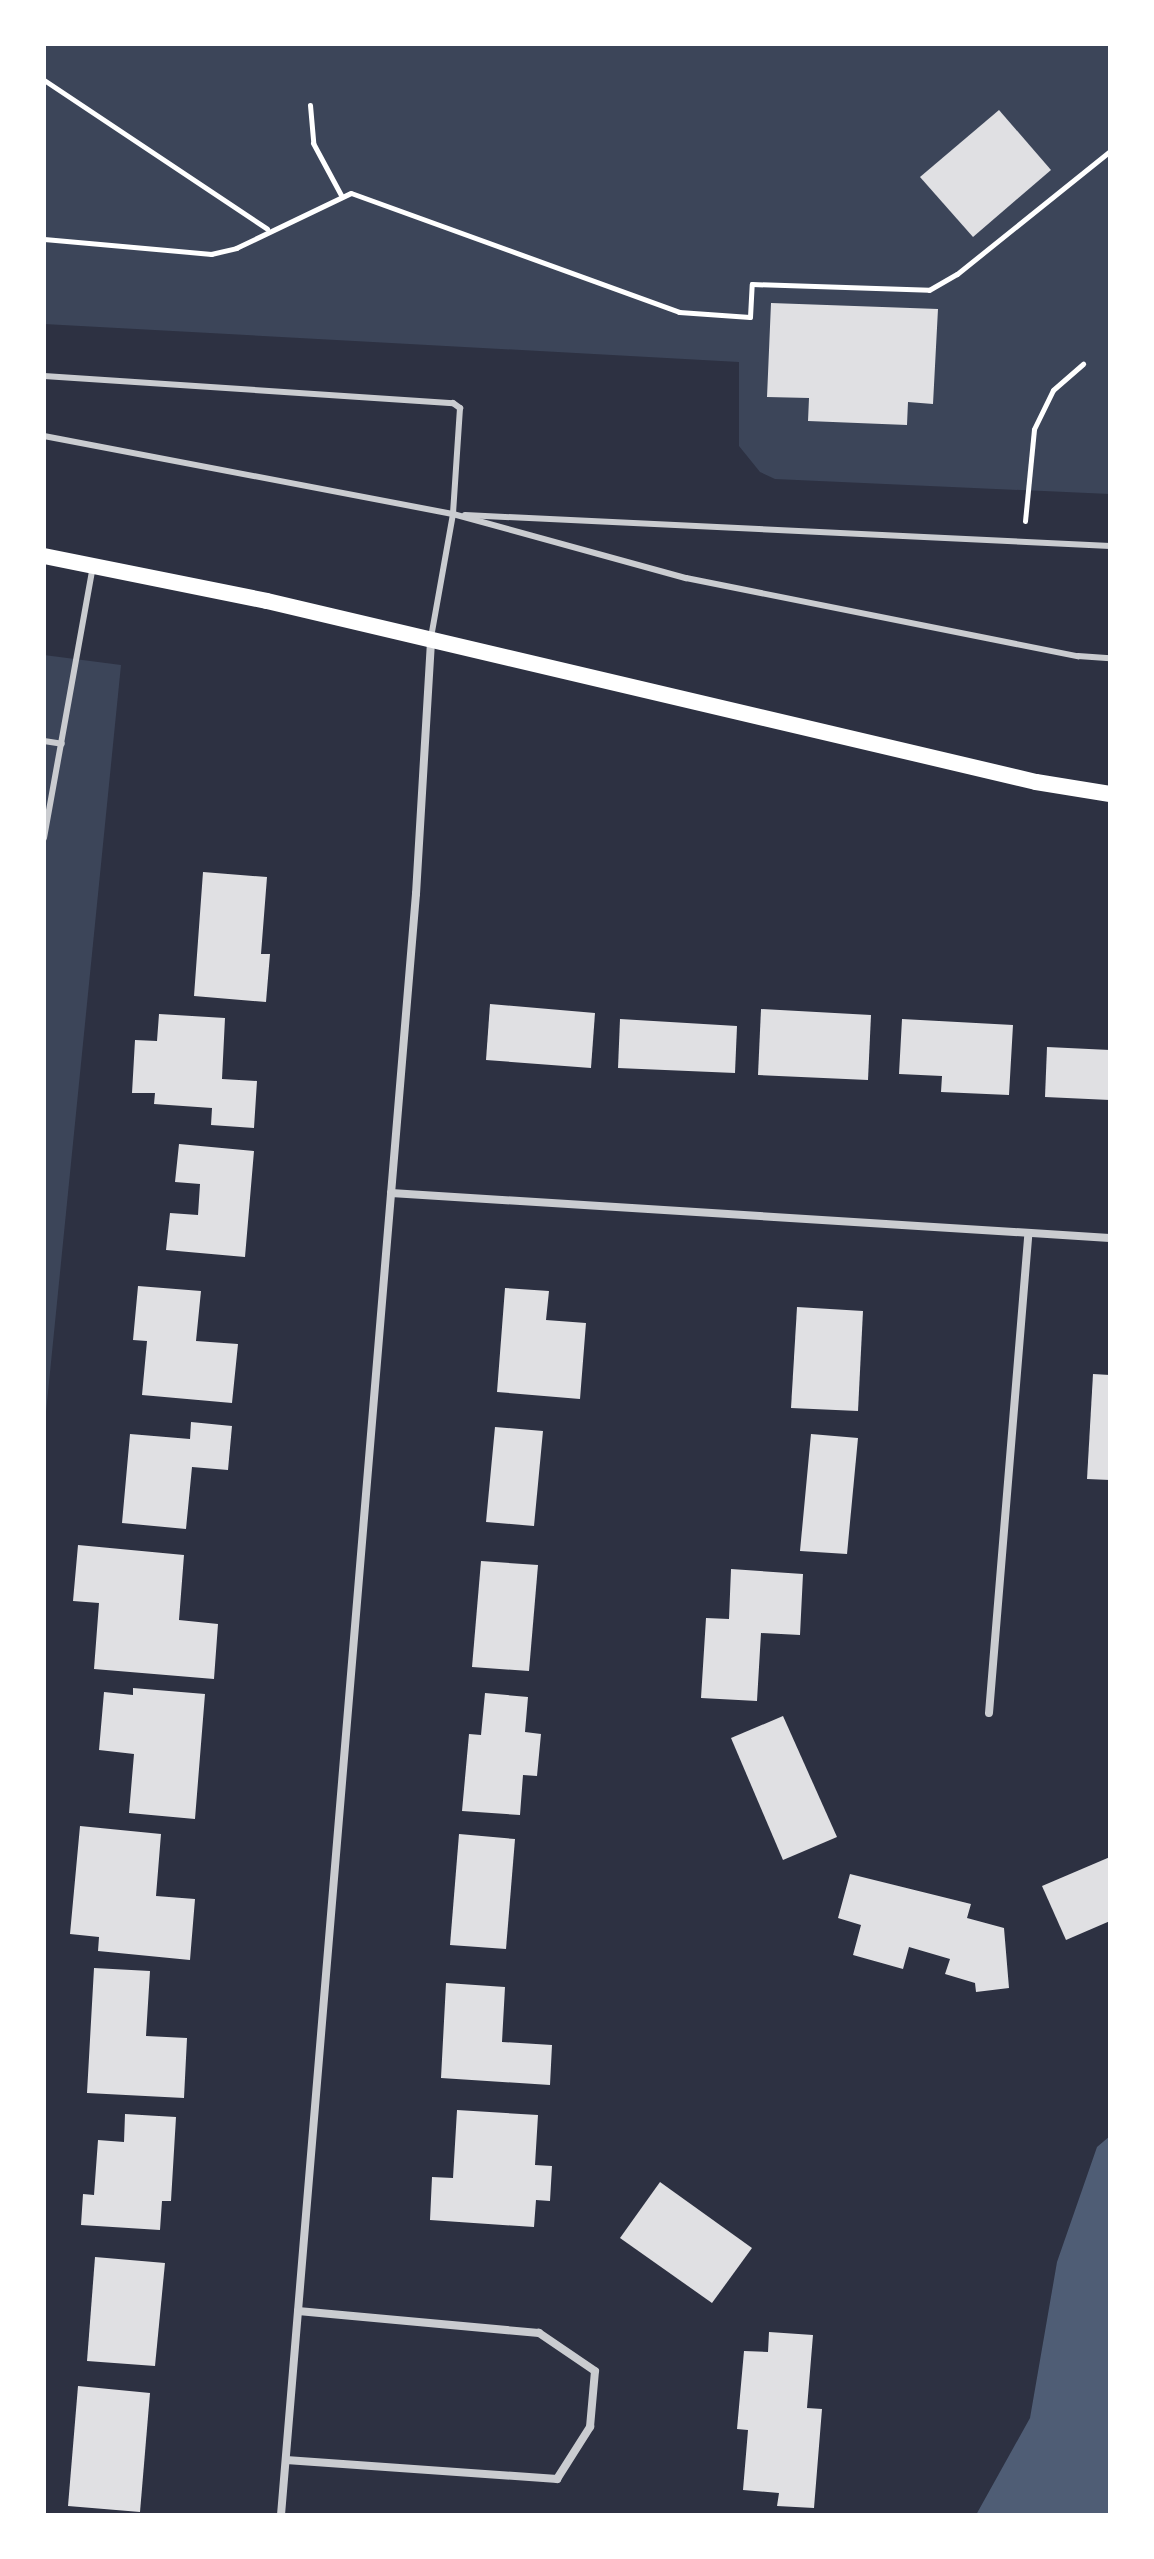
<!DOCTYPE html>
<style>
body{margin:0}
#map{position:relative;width:1154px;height:2559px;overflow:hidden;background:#2d3142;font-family:Helvetica,sans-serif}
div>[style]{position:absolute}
.green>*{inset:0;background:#3c4559}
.water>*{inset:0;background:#4f5d75}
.building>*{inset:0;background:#e0e0e3}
.path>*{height:5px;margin:-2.5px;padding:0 2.5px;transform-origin:2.5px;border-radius:2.5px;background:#fff}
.service>*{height:6px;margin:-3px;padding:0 3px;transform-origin:3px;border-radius:3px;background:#caccd0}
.minor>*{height:8px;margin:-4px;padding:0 4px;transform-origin:4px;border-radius:4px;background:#caccd0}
.secondary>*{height:16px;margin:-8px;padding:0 8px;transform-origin:8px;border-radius:8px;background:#fff}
span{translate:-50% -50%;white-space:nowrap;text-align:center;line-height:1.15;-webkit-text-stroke:6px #fff;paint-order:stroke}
.frame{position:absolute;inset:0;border:46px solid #fff;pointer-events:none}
</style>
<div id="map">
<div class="green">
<i style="clip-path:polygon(44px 44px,1110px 44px,1110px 494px,775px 479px,760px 472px,739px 446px,739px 362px,44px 324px)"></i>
<i style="clip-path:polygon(44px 655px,121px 665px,44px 1432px)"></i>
</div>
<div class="water">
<i style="clip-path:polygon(1110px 2136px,1110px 2515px,976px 2515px,1030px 2418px,1057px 2262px,1097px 2147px)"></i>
</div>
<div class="building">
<i style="clip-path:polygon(999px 110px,1051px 170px,973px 237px,920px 177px)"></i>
<i style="clip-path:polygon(771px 303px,938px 309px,933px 404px,908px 402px,907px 425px,808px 421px,809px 398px,767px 397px)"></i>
<i style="clip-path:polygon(203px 872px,267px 877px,261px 954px,270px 954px,266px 1002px,194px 996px)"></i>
<i style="clip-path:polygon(490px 1004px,595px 1013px,591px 1068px,486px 1060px)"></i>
<i style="clip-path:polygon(761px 1009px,871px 1015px,868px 1080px,758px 1075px)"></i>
<i style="clip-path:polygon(159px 1014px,225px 1018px,222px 1079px,257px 1081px,254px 1128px,211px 1125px,212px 1108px,154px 1104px,155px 1093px,132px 1093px,135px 1040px,157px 1041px)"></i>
<i style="clip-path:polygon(620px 1019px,737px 1026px,735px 1073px,618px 1068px)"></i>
<i style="clip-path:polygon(902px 1019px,1013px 1025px,1009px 1095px,941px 1092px,942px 1076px,899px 1074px)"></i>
<i style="clip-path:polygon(1047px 1047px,1110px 1050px,1110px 1100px,1045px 1097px)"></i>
<i style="clip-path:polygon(179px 1144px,254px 1151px,245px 1257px,166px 1250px,170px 1213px,198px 1215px,200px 1184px,175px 1182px)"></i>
<i style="clip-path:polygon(138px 1286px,201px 1291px,196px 1341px,238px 1344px,232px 1403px,142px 1395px,147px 1341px,133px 1340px)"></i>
<i style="clip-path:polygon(505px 1288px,549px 1291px,546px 1320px,586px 1323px,580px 1399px,497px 1392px)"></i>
<i style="clip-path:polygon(797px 1307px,863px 1311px,858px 1411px,791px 1408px)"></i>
<i style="clip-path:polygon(1093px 1374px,1110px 1375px,1110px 1480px,1087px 1479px)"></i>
<i style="clip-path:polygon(191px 1422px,232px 1426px,228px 1470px,192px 1467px,186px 1529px,122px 1523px,130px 1434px,190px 1439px)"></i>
<i style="clip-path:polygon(495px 1427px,543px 1431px,534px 1526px,486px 1522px)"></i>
<i style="clip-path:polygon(811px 1434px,858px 1438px,847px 1554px,800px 1551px)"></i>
<i style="clip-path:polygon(78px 1545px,184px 1555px,179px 1620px,218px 1624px,214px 1679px,94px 1669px,99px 1603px,73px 1601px)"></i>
<i style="clip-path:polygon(481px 1561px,538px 1565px,529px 1671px,472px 1667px)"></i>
<i style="clip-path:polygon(731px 1569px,803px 1574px,800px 1635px,761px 1633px,757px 1701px,701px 1698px,706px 1618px,729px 1619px)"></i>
<i style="clip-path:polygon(133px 1688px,205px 1694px,195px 1819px,129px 1813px,134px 1754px,99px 1750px,104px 1692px,133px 1695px)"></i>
<i style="clip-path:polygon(485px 1693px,528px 1697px,525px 1732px,541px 1734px,537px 1776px,523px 1775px,520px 1815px,462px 1811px,469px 1734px,481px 1735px)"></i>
<i style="clip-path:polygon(783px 1716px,837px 1837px,783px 1860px,731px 1738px)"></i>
<i style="clip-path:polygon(80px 1826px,161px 1834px,156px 1896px,195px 1899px,190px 1960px,98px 1951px,99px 1937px,70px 1934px)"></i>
<i style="clip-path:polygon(459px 1834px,515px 1839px,506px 1949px,450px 1945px)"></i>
<i style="clip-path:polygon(1110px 1857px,1110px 1921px,1066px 1940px,1042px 1886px)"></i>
<i style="clip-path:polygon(850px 1874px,971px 1904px,967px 1918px,1004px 1928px,1009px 1988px,976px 1992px,975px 1983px,945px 1974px,950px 1959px,909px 1947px,903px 1969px,853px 1955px,861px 1925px,838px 1918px)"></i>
<i style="clip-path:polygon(94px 1968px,150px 1971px,146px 2036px,187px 2038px,184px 2098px,87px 2093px)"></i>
<i style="clip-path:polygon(446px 1983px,505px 1987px,502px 2042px,552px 2045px,550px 2085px,441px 2078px)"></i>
<i style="clip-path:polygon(457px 2110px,538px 2115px,535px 2165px,552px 2166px,550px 2201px,536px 2200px,534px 2227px,430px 2220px,432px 2177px,453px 2178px)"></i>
<i style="clip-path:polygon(125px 2114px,176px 2117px,171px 2201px,162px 2201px,160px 2230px,81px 2225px,83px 2194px,94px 2195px,98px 2140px,124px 2142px)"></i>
<i style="clip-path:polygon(660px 2182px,752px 2248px,712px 2303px,620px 2238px)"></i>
<i style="clip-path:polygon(95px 2257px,165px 2263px,155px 2366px,87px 2361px)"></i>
<i style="clip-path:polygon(769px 2332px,813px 2335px,807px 2408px,822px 2409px,814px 2508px,777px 2506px,779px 2493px,743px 2490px,748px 2430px,737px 2429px,744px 2351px,768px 2352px)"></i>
<i style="clip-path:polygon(78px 2386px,150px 2393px,140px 2512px,68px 2506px)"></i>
</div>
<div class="path">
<i style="left:44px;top:80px;width:268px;rotate:33.7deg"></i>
<i style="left:310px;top:105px;width:38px;rotate:85deg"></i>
<i style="left:313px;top:143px;width:59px;rotate:61.7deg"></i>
<i style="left:44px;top:239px;width:168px;rotate:5.1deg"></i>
<i style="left:211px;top:254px;width:26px;rotate:-13deg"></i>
<i style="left:236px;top:248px;width:127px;rotate:-25.6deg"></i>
<i style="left:351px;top:193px;width:349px;rotate:19.9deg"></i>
<i style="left:679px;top:312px;width:71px;rotate:4deg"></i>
<i style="left:750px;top:317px;width:33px;rotate:-87deg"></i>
<i style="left:752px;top:284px;width:177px;rotate:1.9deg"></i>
<i style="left:929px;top:290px;width:32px;rotate:-30deg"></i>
<i style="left:957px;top:274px;width:196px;rotate:-38.8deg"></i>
<i style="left:1025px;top:521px;width:92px;rotate:-84.4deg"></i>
<i style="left:1034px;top:429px;width:43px;rotate:-64deg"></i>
<i style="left:1053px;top:390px;width:40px;rotate:-41deg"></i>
</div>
<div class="service">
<i style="left:44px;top:376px;width:410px;rotate:3.8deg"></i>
<i style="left:453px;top:403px;width:9px;rotate:36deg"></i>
<i style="left:460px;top:408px;width:106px;rotate:93.8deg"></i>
<i style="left:453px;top:514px;width:126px;rotate:100.1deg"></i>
<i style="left:44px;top:436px;width:416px;rotate:10.8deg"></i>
<i style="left:453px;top:514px;width:242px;rotate:15.4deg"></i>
<i style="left:686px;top:578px;width:400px;rotate:11.3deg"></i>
<i style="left:1078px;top:656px;width:32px;rotate:4deg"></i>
<i style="left:465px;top:515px;width:646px;rotate:2.75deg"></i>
<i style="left:44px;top:741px;width:18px;rotate:9deg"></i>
<i style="left:44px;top:838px;width:276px;rotate:-79.8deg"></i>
</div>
<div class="minor">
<i style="left:391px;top:1193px;width:720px;rotate:3.58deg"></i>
<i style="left:989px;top:1713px;width:480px;rotate:-85.3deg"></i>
<i style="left:286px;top:2460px;width:272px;rotate:4deg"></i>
<i style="left:557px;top:2479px;width:62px;rotate:-57.6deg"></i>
<i style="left:590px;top:2427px;width:56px;rotate:-84.9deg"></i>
<i style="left:595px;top:2371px;width:68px;rotate:-145.8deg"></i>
<i style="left:539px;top:2333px;width:242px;rotate:-174.8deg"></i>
<i style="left:281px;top:2515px;width:1627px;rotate:-85.24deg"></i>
<i style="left:416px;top:894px;width:252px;rotate:-86.6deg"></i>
</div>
<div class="secondary">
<i style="left:44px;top:556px;width:227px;rotate:11.4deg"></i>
<i style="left:267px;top:601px;width:790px;rotate:13.24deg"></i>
<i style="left:1036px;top:782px;width:75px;rotate:9.2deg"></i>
</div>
<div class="frame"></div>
</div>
